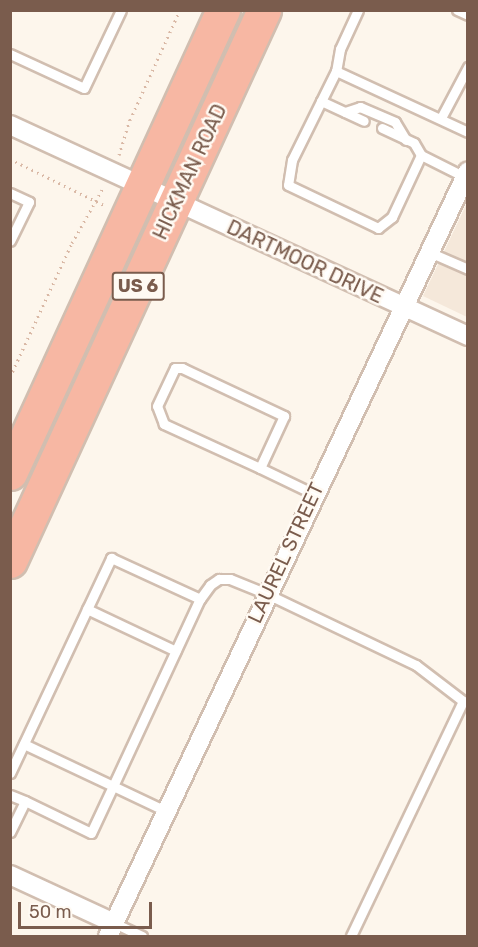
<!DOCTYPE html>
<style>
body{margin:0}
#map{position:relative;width:478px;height:947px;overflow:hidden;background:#fdf6ec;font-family:Rubik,sans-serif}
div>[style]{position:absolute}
.residential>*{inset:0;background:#f5e8da}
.path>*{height:3px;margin-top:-1.5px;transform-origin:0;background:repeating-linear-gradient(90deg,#d9b8a5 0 1.5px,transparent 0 6px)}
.roads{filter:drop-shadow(2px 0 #d1beb0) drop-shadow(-2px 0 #d1beb0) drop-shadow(0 2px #d1beb0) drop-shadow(0 -2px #d1beb0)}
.lane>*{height:9px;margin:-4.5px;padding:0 4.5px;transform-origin:4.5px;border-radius:4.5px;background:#fff}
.street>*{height:18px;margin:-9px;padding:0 9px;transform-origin:9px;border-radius:9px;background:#fff}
.highway>*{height:33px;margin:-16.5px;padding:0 16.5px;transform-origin:16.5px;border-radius:16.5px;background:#f7b7a3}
span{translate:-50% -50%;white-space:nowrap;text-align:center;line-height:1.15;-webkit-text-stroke:5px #fffaf3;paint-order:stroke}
.shield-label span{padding:2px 4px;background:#fffaf3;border:2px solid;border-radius:4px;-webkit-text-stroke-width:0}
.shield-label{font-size:18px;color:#7a5c4d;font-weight:700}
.street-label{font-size:20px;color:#7a5c4d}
.frame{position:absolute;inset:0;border:12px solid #7a5c4d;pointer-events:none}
.scale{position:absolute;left:18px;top:902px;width:134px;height:27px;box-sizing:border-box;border:3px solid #7a5c4d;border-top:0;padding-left:8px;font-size:18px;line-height:21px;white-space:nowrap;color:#7a5c4d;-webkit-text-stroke:4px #fffaf3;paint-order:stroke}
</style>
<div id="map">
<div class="residential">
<i style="clip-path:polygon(467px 203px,467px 317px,423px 296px)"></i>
</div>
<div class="path">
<i style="left:119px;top:155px;width:37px;rotate:-73deg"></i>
<i style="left:130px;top:120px;width:121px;rotate:-65.6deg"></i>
<i style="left:10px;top:159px;width:107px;rotate:26.1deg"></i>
<i style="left:10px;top:377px;width:148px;rotate:-65.2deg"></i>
<i style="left:72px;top:243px;width:63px;rotate:-60.6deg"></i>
</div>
<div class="roads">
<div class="lane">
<i style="left:358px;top:10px;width:43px;rotate:114.8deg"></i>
<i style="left:340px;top:49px;width:22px;rotate:100deg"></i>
<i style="left:336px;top:71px;width:145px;rotate:24.8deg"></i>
<i style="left:457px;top:10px;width:12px;rotate:24deg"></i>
<i style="left:10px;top:54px;width:81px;rotate:24.7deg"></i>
<i style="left:84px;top:88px;width:86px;rotate:-64.6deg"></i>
<i style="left:336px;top:71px;width:99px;rotate:116.3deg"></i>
<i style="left:292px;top:160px;width:25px;rotate:99deg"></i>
<i style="left:288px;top:185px;width:100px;rotate:25.5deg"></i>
<i style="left:378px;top:228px;width:18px;rotate:-38deg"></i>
<i style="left:392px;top:217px;width:68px;rotate:-64.9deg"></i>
<i style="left:421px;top:155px;width:49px;rotate:26.6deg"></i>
<i style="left:321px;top:101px;width:47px;rotate:24.9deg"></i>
<i style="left:345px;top:112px;width:16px;rotate:-18deg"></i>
<i style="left:360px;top:107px;width:38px;rotate:23deg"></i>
<i style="left:395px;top:122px;width:21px;rotate:59deg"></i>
<i style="left:441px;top:118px;width:58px;rotate:-62.1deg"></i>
<i style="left:382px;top:128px;width:35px;rotate:25deg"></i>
<i style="left:414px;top:143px;width:14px;rotate:60deg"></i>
<i style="left:10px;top:193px;width:21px;rotate:25deg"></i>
<i style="left:29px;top:202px;width:43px;rotate:116deg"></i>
<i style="left:429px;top:252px;width:43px;rotate:23.6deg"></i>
<i style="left:260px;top:468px;width:106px;rotate:-155.4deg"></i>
<i style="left:164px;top:424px;width:19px;rotate:-111deg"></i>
<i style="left:157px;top:406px;width:42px;rotate:-64.7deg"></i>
<i style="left:175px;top:368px;width:7px"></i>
<i style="left:182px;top:368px;width:113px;rotate:25.2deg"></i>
<i style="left:284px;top:416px;width:57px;rotate:114.8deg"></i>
<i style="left:260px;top:468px;width:60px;rotate:25.7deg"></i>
<i style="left:87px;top:609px;width:98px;rotate:25.3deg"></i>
<i style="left:24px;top:744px;width:98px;rotate:25.3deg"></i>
<i style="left:113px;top:786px;width:206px;rotate:-65.1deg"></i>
<i style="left:200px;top:599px;width:17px;rotate:-54deg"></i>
<i style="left:210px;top:585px;width:11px;rotate:-34deg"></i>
<i style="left:219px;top:579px;width:11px"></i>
<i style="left:230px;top:579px;width:40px;rotate:22deg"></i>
<i style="left:267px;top:594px;width:165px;rotate:25.5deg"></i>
<i style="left:416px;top:665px;width:59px;rotate:37.5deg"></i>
<i style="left:463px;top:701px;width:260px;rotate:115.5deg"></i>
<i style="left:10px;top:773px;width:238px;rotate:-64.8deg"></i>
<i style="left:111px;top:558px;width:98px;rotate:24.7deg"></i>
<i style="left:10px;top:795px;width:16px;rotate:22deg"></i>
<i style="left:10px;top:832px;width:34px;rotate:-64deg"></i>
<i style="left:25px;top:801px;width:73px;rotate:25.9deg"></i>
<i style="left:91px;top:833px;width:52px;rotate:-64.9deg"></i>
<i style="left:113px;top:786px;width:59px;rotate:25.3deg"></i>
<i style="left:114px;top:923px;width:31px;rotate:25deg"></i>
</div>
<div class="street">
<i style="left:10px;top:125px;width:504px;rotate:24.74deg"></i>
<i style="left:10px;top:875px;width:115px;rotate:24.8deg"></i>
<i style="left:108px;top:936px;width:845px;rotate:-64.8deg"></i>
</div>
<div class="highway">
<i style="left:10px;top:473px;width:510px;rotate:-65.3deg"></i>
<i style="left:10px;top:561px;width:607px;rotate:-65.25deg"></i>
</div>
</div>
<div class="shield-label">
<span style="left:138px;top:286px">US 6</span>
</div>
<div class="street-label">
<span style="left:190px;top:172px;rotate:-65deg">HICKMAN ROAD</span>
<span style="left:305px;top:262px;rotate:25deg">DARTMOOR DRIVE</span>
<span style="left:286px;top:553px;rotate:-65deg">LAUREL STREET</span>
</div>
<div class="frame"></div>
<div class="scale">50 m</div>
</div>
